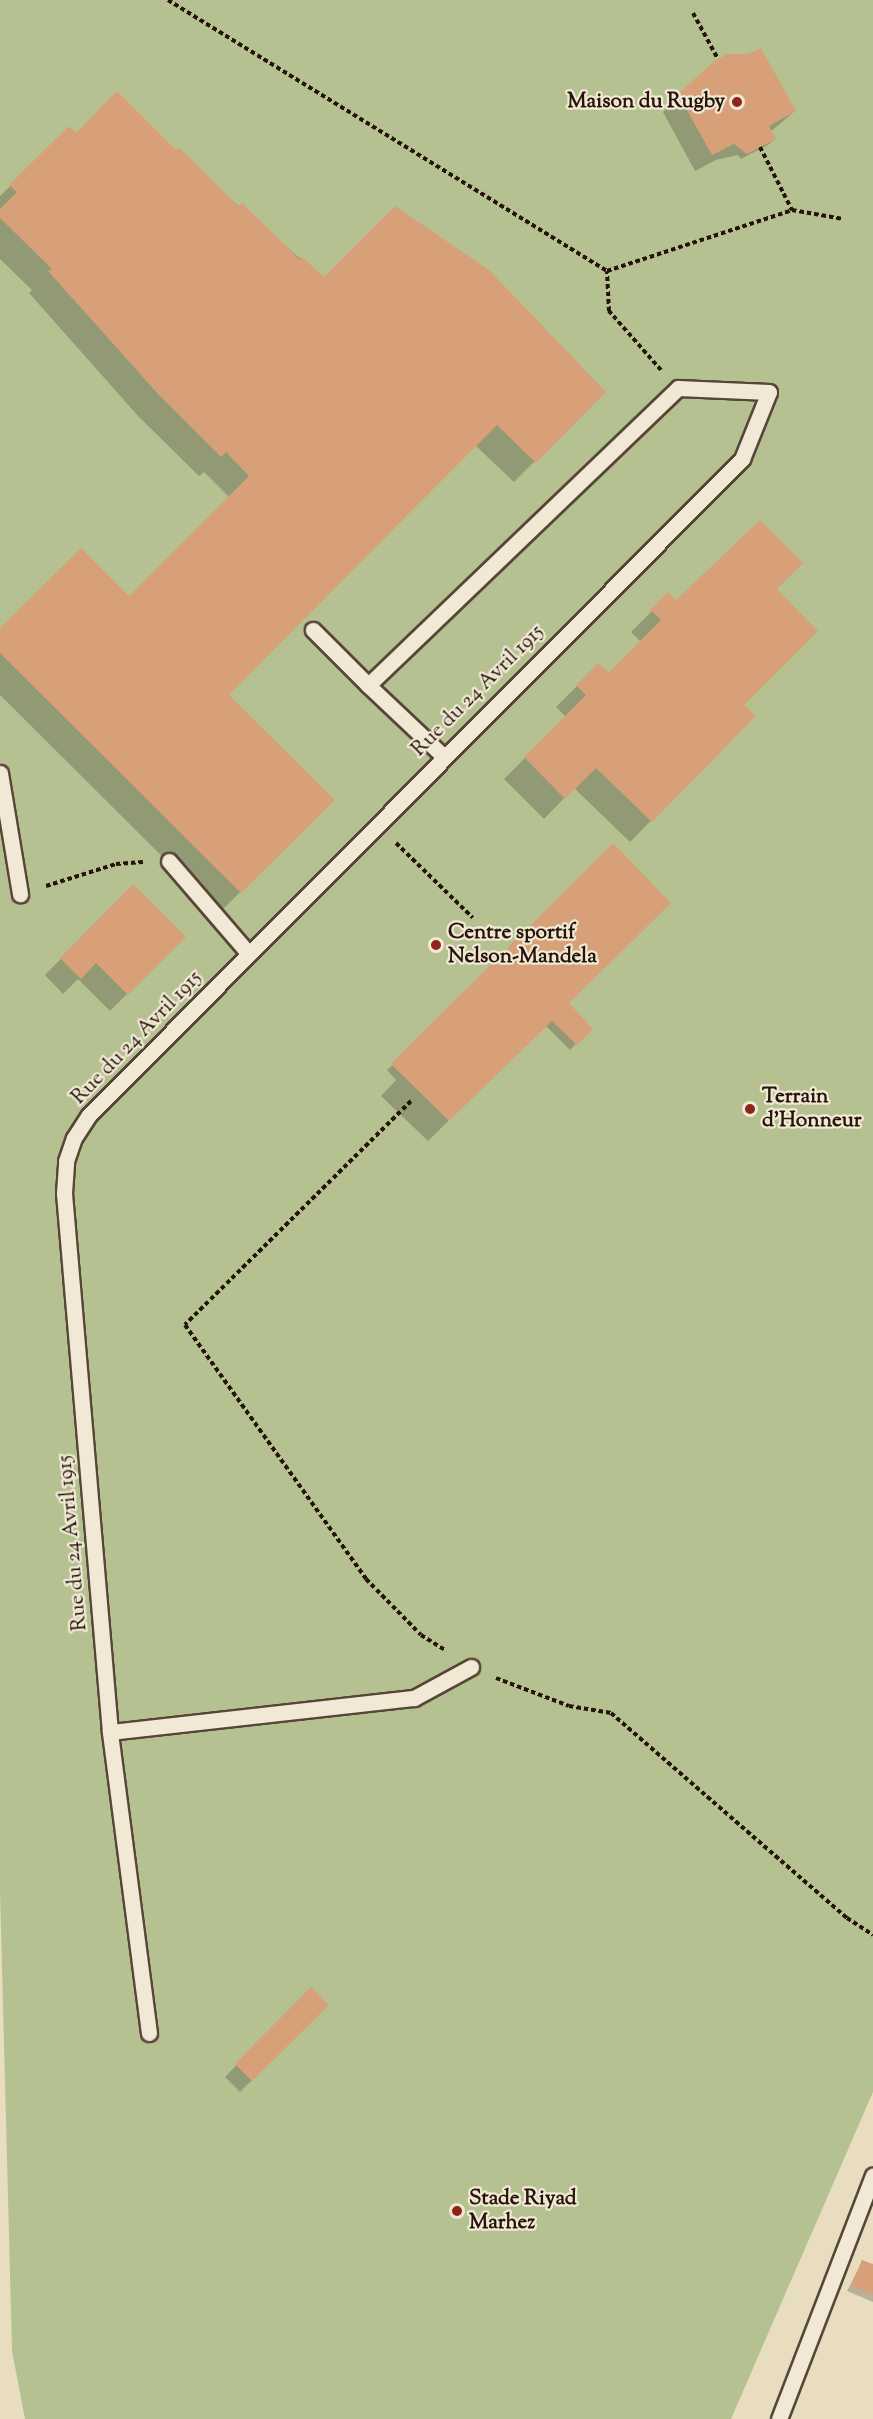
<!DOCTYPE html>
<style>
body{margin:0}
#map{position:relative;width:873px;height:2419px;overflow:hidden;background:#e9ddc0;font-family:"Sorts Mill Goudy",serif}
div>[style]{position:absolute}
.green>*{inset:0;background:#b6c192}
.shadow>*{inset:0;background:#0003}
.building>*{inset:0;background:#d8a078}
.path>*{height:4px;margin-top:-2px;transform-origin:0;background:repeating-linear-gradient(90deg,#261409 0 4.5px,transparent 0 7.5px)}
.roads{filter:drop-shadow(2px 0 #574637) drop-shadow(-2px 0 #574637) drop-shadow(0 2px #574637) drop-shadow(0 -2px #574637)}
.lane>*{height:15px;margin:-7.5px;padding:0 7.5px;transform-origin:7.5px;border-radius:7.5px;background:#f1e9d6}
.dots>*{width:16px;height:16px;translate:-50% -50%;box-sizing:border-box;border:3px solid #f1e9d6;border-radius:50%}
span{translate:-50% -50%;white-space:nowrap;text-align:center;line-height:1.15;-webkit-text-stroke:4.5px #f1e9d6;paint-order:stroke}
.poi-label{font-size:21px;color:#261409;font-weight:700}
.right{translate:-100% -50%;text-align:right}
.left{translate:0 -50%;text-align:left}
.street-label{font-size:21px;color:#261409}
</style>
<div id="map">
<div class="green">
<i style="clip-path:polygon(0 0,873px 0,873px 2092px,731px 2419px,25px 2419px,12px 2351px,0 1890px)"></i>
</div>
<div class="shadow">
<i style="clip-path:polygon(679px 95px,795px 111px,770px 132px,774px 139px,768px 145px,741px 159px,738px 155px,716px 160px,695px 171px,663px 112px)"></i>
<i style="clip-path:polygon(69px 128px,76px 135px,176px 152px,324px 279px,604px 392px,514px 482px,475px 445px,227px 695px,333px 800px,219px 913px,0 695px,0 630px,129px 598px,229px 497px,204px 472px,199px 476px,138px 416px,29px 293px,32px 290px,0 259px,0 196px)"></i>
<i style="clip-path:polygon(775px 589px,742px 705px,754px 716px,630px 842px,574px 788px,544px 819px,504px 779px,566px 717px,556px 707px,598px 665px,609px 674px,641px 642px,631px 632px,668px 595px,676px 602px)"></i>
<i style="clip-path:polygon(133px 886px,184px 937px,110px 1011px,78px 979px,63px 994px,45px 975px)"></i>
<i style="clip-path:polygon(552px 1018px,590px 1029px,570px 1050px,545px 1025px,428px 1141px,381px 1096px,396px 1080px,387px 1070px,394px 1064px)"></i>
<i style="clip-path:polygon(311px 1989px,327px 2005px,240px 2092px,225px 2077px)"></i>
<i style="clip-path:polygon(862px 2262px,873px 2266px,873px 2302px,847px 2291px)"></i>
</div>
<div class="building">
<i style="clip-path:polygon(761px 48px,796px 111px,769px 126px,776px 139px,747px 154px,734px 144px,712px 155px,678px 94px,713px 62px,727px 54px,748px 54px)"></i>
<i style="clip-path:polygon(117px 91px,176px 150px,179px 147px,238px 206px,242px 203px,300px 260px,302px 257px,324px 277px,395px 206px,489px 270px,606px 392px,536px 463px,497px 425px,229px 695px,335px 800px,241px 893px,0 653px,0 628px,81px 548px,129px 596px,249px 476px,226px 452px,221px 457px,159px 395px,48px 271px,52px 269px,0 218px,0 209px,17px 192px,9px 185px,69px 126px,76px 133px)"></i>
<i style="clip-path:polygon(760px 520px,803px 563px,777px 589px,818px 631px,744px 705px,756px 716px,652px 822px,596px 768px,565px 799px,524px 757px,586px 695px,576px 685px,598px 663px,609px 672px,661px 620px,650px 610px,668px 592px,676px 600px)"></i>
<i style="clip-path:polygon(613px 843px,671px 903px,569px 1003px,593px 1029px,577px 1045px,552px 1021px,449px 1121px,391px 1064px)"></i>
<i style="clip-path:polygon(133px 884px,186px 937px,128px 995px,96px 963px,81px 979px,60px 958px)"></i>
<i style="clip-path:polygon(311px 1987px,329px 2005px,252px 2081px,235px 2064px)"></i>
<i style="clip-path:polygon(862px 2260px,873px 2264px,873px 2295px,851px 2285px)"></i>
</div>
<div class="path">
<i style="left:168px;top:0;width:516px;rotate:31.69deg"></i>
<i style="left:693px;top:13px;width:52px;rotate:61.5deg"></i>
<i style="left:760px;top:147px;width:71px;rotate:63.1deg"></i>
<i style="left:661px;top:370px;width:79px;rotate:-131.4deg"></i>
<i style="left:609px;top:311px;width:40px;rotate:-92.9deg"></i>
<i style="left:607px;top:271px;width:195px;rotate:-18.2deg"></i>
<i style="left:792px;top:210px;width:52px;rotate:10deg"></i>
<i style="left:396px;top:843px;width:107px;rotate:44.2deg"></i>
<i style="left:46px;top:886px;width:73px;rotate:-17.4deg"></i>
<i style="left:116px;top:864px;width:27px;rotate:-4deg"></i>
<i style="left:411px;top:1101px;width:318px;rotate:135.3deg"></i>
<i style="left:185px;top:1325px;width:312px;rotate:54.5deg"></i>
<i style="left:366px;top:1579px;width:78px;rotate:45.5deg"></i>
<i style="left:421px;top:1635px;width:28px;rotate:32deg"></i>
<i style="left:496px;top:1678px;width:78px;rotate:21deg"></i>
<i style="left:569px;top:1706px;width:43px;rotate:9.5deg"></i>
<i style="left:611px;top:1713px;width:313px;rotate:41deg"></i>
<i style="left:847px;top:1918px;width:31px;rotate:33deg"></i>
</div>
<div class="roads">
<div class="lane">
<i style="left:368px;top:685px;width:103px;rotate:43.4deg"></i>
<i style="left:0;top:773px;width:123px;rotate:80.6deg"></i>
<i style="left:169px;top:861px;width:121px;rotate:49.3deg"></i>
<i style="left:110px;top:1732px;width:306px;rotate:-6.4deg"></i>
<i style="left:414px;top:1698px;width:65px;rotate:-28.5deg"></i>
<i style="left:149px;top:2033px;width:304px;rotate:-97.4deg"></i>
<i style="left:110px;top:1732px;width:541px;rotate:-94.88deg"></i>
<i style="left:64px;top:1193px;width:32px;rotate:-86deg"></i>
<i style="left:66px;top:1161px;width:24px;rotate:-71deg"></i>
<i style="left:74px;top:1138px;width:27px;rotate:-57deg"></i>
<i style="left:89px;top:1115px;width:926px;rotate:-45.13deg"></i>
<i style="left:742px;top:459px;width:72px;rotate:-68.1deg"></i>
<i style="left:769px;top:392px;width:91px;rotate:-177.5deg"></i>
<i style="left:678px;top:388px;width:429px;rotate:136.2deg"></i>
<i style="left:368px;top:685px;width:78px;rotate:-135deg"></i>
<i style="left:779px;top:2419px;width:261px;rotate:-68.9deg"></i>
</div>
</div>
<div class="dots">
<i style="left:737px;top:102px;background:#8f2418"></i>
<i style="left:436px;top:945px;background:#8f2418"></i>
<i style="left:750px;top:1109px;background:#8f2418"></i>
<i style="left:457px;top:2211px;background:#8f2418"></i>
</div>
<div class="poi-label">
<span class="right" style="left:725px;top:102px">Maison du Rugby</span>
<span class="left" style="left:448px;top:945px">Centre sportif<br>Nelson-Mandela</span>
<span class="left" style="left:762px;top:1109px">Terrain<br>d'Honneur</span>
<span class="left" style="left:469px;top:2211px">Stade Riyad<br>Marhez</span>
</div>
<div class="street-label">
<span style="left:478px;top:691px;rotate:-45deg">Rue du 24 Avril 1915</span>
<span style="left:137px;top:1038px;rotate:-46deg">Rue du 24 Avril 1915</span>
<span style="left:73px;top:1543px;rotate:-95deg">Rue du 24 Avril 1915</span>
</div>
</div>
